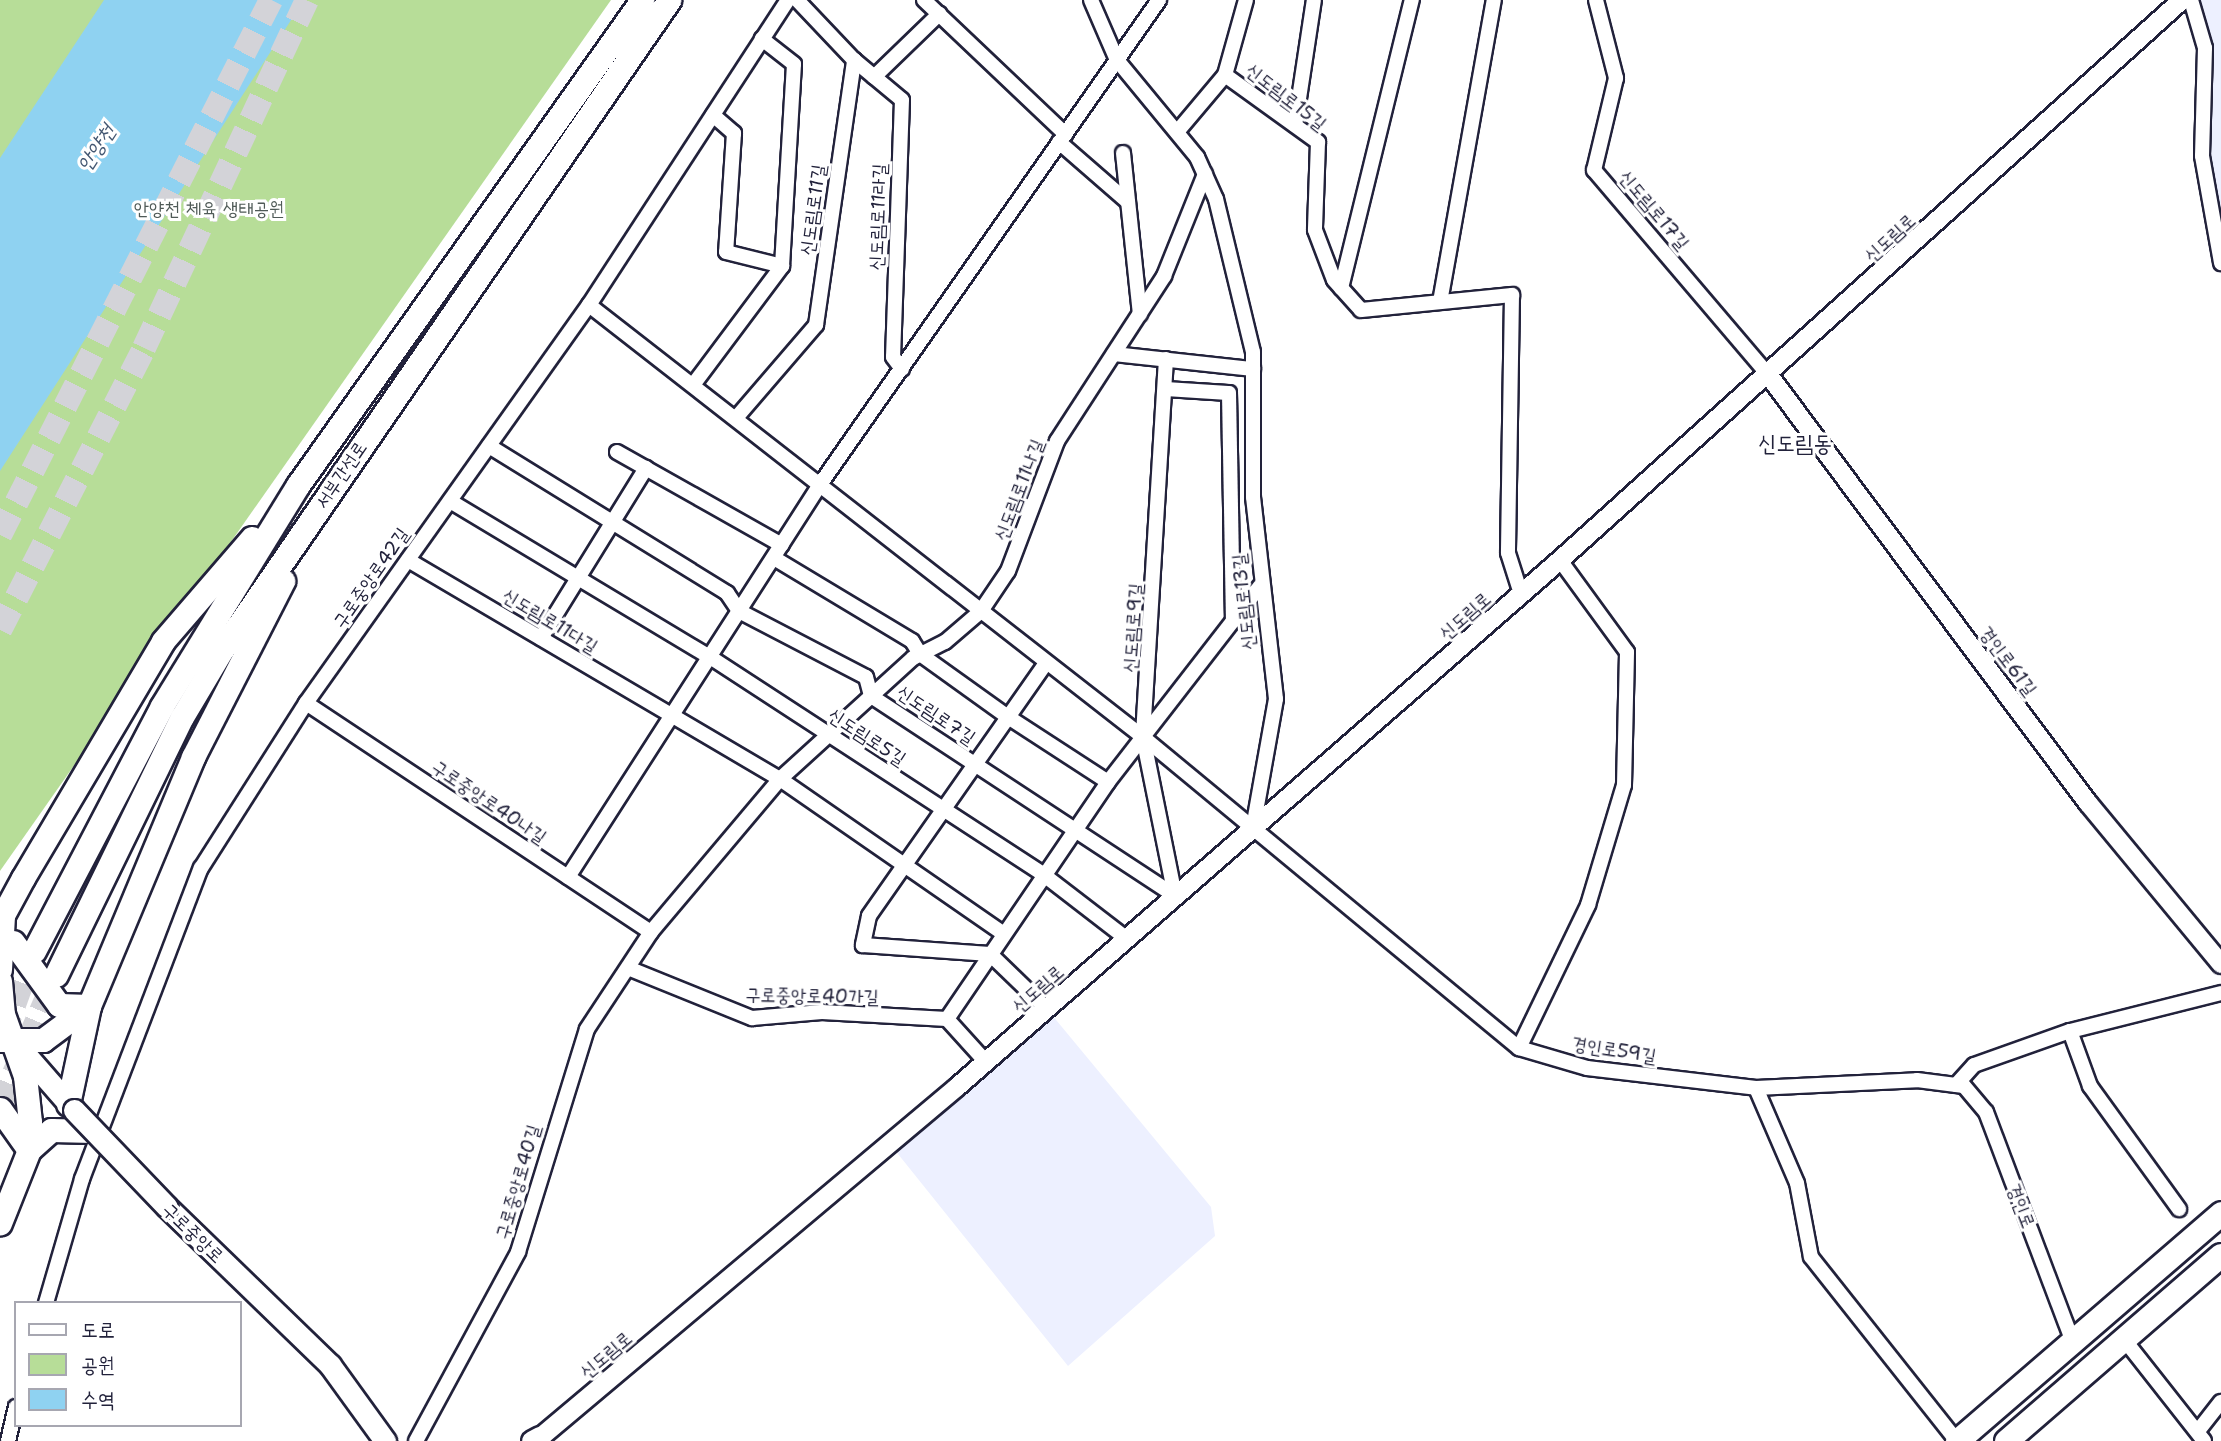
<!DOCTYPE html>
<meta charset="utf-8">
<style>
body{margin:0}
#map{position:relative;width:2221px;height:1441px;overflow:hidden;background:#fff;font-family:"Shantell Sans","Poor Story",sans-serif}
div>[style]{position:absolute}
.built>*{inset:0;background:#edf0ff}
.green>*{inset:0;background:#b7dd98}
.water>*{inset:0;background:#8fd2f1}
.primary-tunnel>*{height:23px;margin-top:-11.5px;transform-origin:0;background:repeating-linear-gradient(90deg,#d3d3d8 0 23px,transparent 0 34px)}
.trunk-tunnel>*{height:24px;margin-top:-12px;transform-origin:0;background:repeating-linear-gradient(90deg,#d3d3d8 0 24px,transparent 0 36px)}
.roads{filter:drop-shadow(2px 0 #22223b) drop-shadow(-2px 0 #22223b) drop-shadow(0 2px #22223b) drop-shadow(0 -2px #22223b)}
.minor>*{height:14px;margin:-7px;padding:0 7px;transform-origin:7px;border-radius:7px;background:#fff}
.tertiary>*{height:18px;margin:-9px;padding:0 9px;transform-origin:9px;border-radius:9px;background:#fff}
.secondary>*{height:21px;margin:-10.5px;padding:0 10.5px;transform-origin:10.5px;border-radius:10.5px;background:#fff}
.primary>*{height:23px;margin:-11.5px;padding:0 11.5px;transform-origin:11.5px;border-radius:11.5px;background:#fff}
.bridges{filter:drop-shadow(2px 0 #22223b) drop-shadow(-2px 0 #22223b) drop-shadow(0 2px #22223b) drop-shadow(0 -2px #22223b)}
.secondary-bridge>*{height:21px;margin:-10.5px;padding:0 10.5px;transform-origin:10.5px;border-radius:10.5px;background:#fff}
span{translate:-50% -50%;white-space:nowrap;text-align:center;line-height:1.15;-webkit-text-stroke:6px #fff;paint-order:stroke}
.street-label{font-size:19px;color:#22223b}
.park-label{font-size:19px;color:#4f5a57}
.water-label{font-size:21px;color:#435772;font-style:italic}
.quarter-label{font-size:23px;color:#22223b}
.legend{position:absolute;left:14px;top:1301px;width:228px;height:126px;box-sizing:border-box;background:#fff;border:2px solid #a7a7b1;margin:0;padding:9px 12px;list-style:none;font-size:21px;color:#22223b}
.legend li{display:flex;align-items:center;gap:14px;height:35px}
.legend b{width:35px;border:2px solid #a7a7b1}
</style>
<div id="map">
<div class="built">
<i style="clip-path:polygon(2191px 0,2221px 0,2221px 263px,2202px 156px,2205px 48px)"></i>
<i style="clip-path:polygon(1047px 1009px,1211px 1207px,1215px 1236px,1068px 1366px,890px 1144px)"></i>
</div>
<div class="green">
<i style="clip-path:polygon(0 0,611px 0,0 871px)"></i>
</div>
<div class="water">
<i style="clip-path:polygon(104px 0,304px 0,0 471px,0 158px)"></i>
</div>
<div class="primary-tunnel">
<i style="left:3px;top:1036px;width:90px;rotate:-70deg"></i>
<i style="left:0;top:1104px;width:141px;rotate:-66.5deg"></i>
</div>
<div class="trunk-tunnel">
<i style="left:0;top:535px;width:600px;rotate:-63.14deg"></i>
<i style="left:0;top:630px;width:317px;rotate:-62.9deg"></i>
<i style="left:144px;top:348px;width:384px;rotate:-64.9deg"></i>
</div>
<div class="roads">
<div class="minor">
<i style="left:924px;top:0;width:195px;rotate:43.5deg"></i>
<i style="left:1091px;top:0;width:65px;rotate:66.6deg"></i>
<i style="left:1117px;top:60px;width:126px;rotate:50.5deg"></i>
<i style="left:1197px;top:157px;width:46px;rotate:65.7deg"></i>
<i style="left:1216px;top:199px;width:157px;rotate:76.4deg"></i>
<i style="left:1253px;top:352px;width:145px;rotate:90deg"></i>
<i style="left:1253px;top:497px;width:203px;rotate:83.5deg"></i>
<i style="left:1276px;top:699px;width:131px;rotate:100.1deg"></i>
<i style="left:1596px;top:0;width:81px;rotate:75.6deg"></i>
<i style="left:1616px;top:78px;width:95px;rotate:103.4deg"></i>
<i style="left:1594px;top:170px;width:272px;rotate:49.6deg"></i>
<i style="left:2191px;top:0;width:50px;rotate:73.7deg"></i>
<i style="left:2205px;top:48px;width:108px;rotate:91.6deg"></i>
<i style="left:2202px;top:156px;width:109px;rotate:79.9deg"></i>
<i style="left:854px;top:60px;width:62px;rotate:39.8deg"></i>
<i style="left:902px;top:100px;width:257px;rotate:92deg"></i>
<i style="left:893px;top:357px;width:15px;rotate:53deg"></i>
<i style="left:1225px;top:75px;width:115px;rotate:35.8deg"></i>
<i style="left:1318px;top:142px;width:88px;rotate:92deg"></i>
<i style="left:1315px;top:230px;width:53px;rotate:69.2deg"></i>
<i style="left:1334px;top:280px;width:40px;rotate:48deg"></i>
<i style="left:1361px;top:310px;width:152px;rotate:-5.7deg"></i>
<i style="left:1512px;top:295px;width:258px;rotate:90.9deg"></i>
<i style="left:1508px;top:553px;width:43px;rotate:72.4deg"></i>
<i style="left:874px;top:77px;width:91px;rotate:-44.1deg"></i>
<i style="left:713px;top:115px;width:28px;rotate:41deg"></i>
<i style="left:734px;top:133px;width:119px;rotate:93.8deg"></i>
<i style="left:726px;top:252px;width:58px;rotate:14deg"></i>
<i style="left:1295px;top:125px;width:126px;rotate:-81.4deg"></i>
<i style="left:1177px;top:132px;width:75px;rotate:-49.9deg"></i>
<i style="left:1225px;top:75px;width:78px;rotate:-74.4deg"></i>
<i style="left:1059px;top:142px;width:91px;rotate:41deg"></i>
<i style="left:1123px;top:153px;width:162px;rotate:84deg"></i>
<i style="left:1341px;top:288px;width:297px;rotate:-76.2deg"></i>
<i style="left:1440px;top:302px;width:307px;rotate:-79.9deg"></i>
<i style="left:589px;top:305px;width:703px;rotate:37.95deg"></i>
<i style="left:1143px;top:737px;width:488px;rotate:39.6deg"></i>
<i style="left:1519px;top:1048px;width:71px;rotate:16.4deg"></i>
<i style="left:1587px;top:1068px;width:170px;rotate:6.7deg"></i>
<i style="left:1756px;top:1088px;width:103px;rotate:66.7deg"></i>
<i style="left:1797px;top:1183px;width:75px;rotate:79.3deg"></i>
<i style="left:1811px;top:1257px;width:235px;rotate:51.6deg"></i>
<i style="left:1114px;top:354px;width:140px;rotate:6.2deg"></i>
<i style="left:1166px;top:359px;width:379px;rotate:93.5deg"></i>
<i style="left:1143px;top:737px;width:162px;rotate:78.6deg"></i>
<i style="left:693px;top:385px;width:149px;rotate:-53.2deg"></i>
<i style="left:782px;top:266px;width:202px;rotate:-86.6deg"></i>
<i style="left:794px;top:64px;width:41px;rotate:-142deg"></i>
<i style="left:1165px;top:389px;width:64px;rotate:3.6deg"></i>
<i style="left:1229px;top:393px;width:228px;rotate:89deg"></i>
<i style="left:736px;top:418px;width:123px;rotate:-49.3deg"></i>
<i style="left:816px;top:325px;width:268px;rotate:-81.8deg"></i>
<i style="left:854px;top:60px;width:83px;rotate:-133.5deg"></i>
<i style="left:489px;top:446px;width:280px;rotate:31.7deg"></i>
<i style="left:727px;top:593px;width:22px;rotate:56deg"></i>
<i style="left:739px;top:611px;width:143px;rotate:27.5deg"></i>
<i style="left:866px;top:677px;width:20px;rotate:75deg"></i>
<i style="left:871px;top:696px;width:364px;rotate:33.3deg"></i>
<i style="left:617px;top:452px;width:189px;rotate:29.4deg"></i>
<i style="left:450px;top:501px;width:303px;rotate:31deg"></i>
<i style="left:710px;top:657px;width:399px;rotate:33.1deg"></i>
<i style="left:1044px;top:875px;width:105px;rotate:37.6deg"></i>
<i style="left:774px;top:558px;width:161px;rotate:31deg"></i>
<i style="left:912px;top:641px;width:15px;rotate:58deg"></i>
<i style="left:920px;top:654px;width:108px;rotate:35.6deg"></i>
<i style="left:1008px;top:717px;width:119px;rotate:33deg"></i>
<i style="left:408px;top:560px;width:432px;rotate:30.5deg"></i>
<i style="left:780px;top:779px;width:272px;rotate:34.7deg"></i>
<i style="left:541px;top:638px;width:200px;rotate:-58.3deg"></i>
<i style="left:1046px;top:663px;width:309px;rotate:125deg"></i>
<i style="left:869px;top:916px;width:30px;rotate:102deg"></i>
<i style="left:863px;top:945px;width:127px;rotate:4.1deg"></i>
<i style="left:990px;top:954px;width:79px;rotate:44deg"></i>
<i style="left:306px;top:703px;width:414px;rotate:33.6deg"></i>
<i style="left:568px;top:877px;width:468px;rotate:-57.3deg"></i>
<i style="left:821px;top:483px;width:590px;rotate:-55.02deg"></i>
<i style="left:628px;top:968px;width:134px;rotate:22deg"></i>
<i style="left:752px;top:1018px;width:70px;rotate:-4.9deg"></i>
<i style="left:822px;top:1012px;width:125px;rotate:3.2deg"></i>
<i style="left:947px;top:1019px;width:58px;rotate:47.8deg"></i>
<i style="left:947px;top:1019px;width:287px;rotate:-55.8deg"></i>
<i style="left:1108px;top:782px;width:248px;rotate:-52.2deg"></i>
<i style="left:2070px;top:1031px;width:156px;rotate:-14.1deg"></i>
<i style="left:1519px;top:1048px;width:159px;rotate:-64.2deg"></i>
<i style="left:1588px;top:905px;width:125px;rotate:-73.3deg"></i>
<i style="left:1624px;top:785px;width:133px;rotate:-88.7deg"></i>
<i style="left:1627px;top:652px;width:114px;rotate:-126.1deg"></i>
<i style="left:1956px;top:1085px;width:27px;rotate:-48deg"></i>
<i style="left:1974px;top:1065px;width:102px;rotate:-19.5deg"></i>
<i style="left:2070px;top:1031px;width:59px;rotate:70deg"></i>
<i style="left:2090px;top:1086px;width:152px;rotate:54.1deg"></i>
<i style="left:1756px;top:1088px;width:161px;rotate:-2.8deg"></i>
<i style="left:1917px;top:1080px;width:47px;rotate:7.3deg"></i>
<i style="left:1964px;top:1086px;width:34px;rotate:50deg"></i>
<i style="left:1986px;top:1112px;width:243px;rotate:69.3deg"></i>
<i style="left:46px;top:1303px;width:129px;rotate:-73.8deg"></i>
<i style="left:82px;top:1179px;width:333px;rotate:-69.1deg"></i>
<i style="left:201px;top:868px;width:196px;rotate:-57.5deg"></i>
<i style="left:306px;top:703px;width:488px;rotate:-54.6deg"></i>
<i style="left:589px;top:305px;width:364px;rotate:-56.9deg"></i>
<i style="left:2123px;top:1338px;width:131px;rotate:51.8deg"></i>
<i style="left:2198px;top:1431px;width:37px;rotate:-52deg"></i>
<i style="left:8px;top:1441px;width:35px;rotate:-77deg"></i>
<i style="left:416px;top:1441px;width:215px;rotate:-61.6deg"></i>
<i style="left:518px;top:1252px;width:233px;rotate:-72.8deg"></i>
<i style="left:587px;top:1029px;width:116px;rotate:-56.6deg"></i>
<i style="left:651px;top:932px;width:200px;rotate:-49.9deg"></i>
<i style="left:780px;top:779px;width:180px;rotate:-42.3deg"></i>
<i style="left:913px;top:658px;width:36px;rotate:-27deg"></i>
<i style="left:945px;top:642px;width:48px;rotate:-40.7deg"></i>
<i style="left:981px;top:611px;width:48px;rotate:-56deg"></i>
<i style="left:1008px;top:571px;width:139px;rotate:-69.3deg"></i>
<i style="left:1057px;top:441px;width:197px;rotate:-57deg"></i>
<i style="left:1164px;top:276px;width:110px;rotate:-68.1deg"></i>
</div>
<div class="tertiary">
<i style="left:1770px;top:377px;width:532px;rotate:53.26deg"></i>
<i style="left:2088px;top:803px;width:209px;rotate:50.4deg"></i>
<i style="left:536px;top:1441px;width:550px;rotate:-40.06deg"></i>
<i style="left:957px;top:1087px;width:801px;rotate:-41.15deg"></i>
<i style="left:1560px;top:560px;width:837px;rotate:-42deg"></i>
</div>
<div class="secondary">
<i style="left:13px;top:1040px;width:93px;rotate:48.9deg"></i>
<i style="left:167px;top:1207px;width:227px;rotate:44.1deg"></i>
<i style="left:330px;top:1365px;width:94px;rotate:54.1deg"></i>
<i style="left:532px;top:1441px;width:9px;rotate:-27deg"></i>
</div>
<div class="primary">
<i style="left:13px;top:942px;width:78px;rotate:53.9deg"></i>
<i style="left:59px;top:1005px;width:30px;rotate:2deg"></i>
<i style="left:34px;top:951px;width:276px;rotate:-62.4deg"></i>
<i style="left:162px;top:706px;width:259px;rotate:-58.4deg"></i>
<i style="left:298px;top:485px;width:595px;rotate:-54.65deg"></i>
<i style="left:0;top:969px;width:54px;rotate:-86.8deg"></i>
<i style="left:3px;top:915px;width:42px;rotate:-61.6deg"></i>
<i style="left:23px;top:878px;width:275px;rotate:-59.4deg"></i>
<i style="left:163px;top:641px;width:136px;rotate:-49.2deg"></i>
<i style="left:56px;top:975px;width:287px;rotate:-64deg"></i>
<i style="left:182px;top:717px;width:80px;rotate:-59.3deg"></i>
<i style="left:223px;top:648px;width:787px;rotate:-55.46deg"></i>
<i style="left:0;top:981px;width:33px;rotate:85deg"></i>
<i style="left:3px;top:1014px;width:66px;rotate:70.5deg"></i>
<i style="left:25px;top:1076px;width:46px;rotate:83.8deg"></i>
<i style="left:30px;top:1122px;width:28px;rotate:92deg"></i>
<i style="left:29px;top:1150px;width:79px;rotate:111.7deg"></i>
<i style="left:0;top:1040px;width:43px"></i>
<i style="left:43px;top:1040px;width:57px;rotate:-36.5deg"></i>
<i style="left:68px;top:1104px;width:100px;rotate:-77.9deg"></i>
<i style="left:89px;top:1006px;width:270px;rotate:-67.3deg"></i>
<i style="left:193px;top:757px;width:198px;rotate:-62.9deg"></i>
<i style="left:0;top:1109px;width:50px;rotate:54.7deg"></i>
<i style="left:29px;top:1150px;width:30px;rotate:-42deg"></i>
<i style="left:51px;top:1130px;width:42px;rotate:1.4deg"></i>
<i style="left:1957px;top:1441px;width:349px;rotate:-40.8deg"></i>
<i style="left:2006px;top:1441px;width:284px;rotate:-40.9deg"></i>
</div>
</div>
<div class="bridges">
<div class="secondary-bridge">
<i style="left:74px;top:1110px;width:134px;rotate:46.2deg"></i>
</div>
</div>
<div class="street-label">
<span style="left:1286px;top:97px;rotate:38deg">신도림로15길</span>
<span style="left:813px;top:210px;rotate:-82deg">신도림로11길</span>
<span style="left:1654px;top:210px;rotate:50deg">신도림로17길</span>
<span style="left:878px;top:217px;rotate:-88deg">신도림로11라길</span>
<span style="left:1890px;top:238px;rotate:-42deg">신도림로</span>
<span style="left:341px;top:475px;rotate:-56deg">서부간선로</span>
<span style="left:1019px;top:490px;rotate:-69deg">신도림로11나길</span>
<span style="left:371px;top:578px;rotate:-55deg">구로중앙로42길</span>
<span style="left:1244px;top:602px;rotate:-96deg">신도림로13길</span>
<span style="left:1465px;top:616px;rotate:-41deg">신도림로</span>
<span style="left:550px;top:621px;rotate:31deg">신도림로11다길</span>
<span style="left:1133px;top:628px;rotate:-86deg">신도림로9길</span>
<span style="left:2008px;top:661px;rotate:53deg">경인로61길</span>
<span style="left:936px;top:715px;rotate:34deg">신도림로7길</span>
<span style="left:867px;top:737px;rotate:33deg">신도림로5길</span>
<span style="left:489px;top:802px;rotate:34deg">구로중앙로40나길</span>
<span style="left:1038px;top:989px;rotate:-41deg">신도림로</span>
<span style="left:812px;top:996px;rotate:1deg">구로중앙로40가길</span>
<span style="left:1614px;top:1050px;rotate:9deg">경인로59길</span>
<span style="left:518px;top:1182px;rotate:-74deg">구로중앙로40길</span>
<span style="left:2021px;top:1206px;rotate:69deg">경인로</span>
<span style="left:193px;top:1233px;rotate:44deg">구로중앙로</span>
<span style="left:606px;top:1355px;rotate:-40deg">신도림로</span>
</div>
<div class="park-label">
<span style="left:209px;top:209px">안양천 체육 생태공원</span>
</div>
<div class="water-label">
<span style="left:96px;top:148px;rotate:-57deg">안양천</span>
</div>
<div class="quarter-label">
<span style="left:1795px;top:443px">신도림동</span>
</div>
<ul class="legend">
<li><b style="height:9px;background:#fff"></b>도로</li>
<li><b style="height:19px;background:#b7dd98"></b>공원</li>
<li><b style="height:19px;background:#8fd2f1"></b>수역</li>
</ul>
</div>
